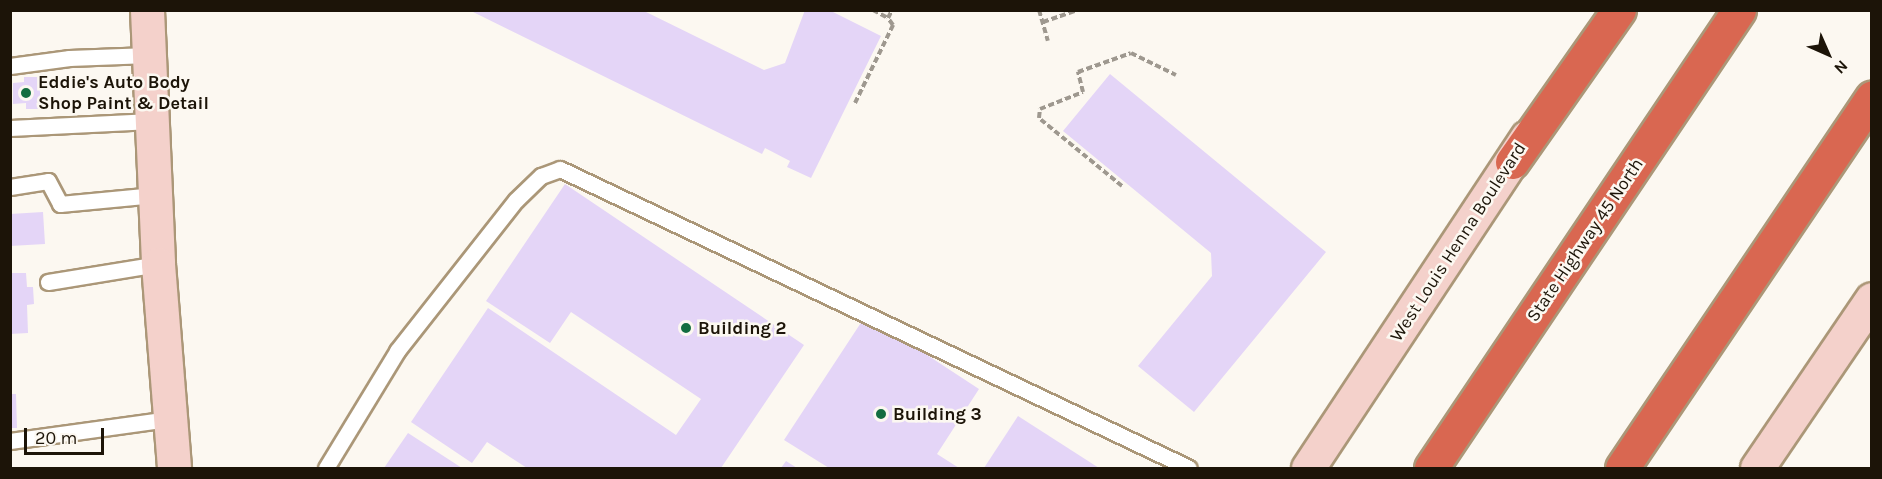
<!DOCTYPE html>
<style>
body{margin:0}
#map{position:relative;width:1882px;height:479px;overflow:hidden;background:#fcf8f1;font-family:Karla,sans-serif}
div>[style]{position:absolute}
.building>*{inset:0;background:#e4d5f7}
.path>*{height:4px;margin-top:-2px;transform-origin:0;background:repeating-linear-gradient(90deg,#9e988f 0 6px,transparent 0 9px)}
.roads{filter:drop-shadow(2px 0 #ab9778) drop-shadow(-2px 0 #ab9778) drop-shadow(0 2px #ab9778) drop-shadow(0 -2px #ab9778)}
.lane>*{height:15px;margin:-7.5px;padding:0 7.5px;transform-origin:7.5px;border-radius:7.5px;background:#fff}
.secondary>*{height:33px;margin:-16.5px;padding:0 16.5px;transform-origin:16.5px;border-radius:16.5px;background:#f4d1cb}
.highway>*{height:33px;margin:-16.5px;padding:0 16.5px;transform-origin:16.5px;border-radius:16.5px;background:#d96751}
.dots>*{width:16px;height:16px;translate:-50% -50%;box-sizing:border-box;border:3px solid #fcf8f1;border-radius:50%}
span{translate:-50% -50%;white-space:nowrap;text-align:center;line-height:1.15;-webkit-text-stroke:5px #fcf8f1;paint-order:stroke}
.poi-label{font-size:18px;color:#1c1408;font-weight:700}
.left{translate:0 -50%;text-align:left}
.street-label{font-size:18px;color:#1c1408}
.frame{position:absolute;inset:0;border:12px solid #1c1408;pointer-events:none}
.north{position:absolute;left:1798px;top:24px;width:60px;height:60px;-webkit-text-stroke:4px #fcf8f1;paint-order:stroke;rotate:135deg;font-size:16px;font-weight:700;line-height:24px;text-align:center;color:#1c1408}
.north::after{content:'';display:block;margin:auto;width:21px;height:27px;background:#1c1408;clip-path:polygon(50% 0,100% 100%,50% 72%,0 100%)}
.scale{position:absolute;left:24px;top:428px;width:80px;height:27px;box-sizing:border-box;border:3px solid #1c1408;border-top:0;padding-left:8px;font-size:18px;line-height:21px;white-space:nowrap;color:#1c1408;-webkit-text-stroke:4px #fcf8f1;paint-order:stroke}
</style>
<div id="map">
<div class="building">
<i style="clip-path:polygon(469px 10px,642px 10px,764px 70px,785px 63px,805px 10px,829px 10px,881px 36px,811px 178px,787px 167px,790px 161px,765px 148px,762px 154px)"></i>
<i style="clip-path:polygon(1110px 74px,1326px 252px,1194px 412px,1138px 366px,1212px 276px,1211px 253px,1063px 131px)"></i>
<i style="clip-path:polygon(24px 77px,39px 77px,41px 109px,26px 109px,26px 103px,13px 104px,13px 83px,24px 82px)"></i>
<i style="clip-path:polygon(565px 184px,804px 345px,721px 468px,527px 468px,487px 442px,472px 463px,411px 422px,488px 308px,676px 435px,701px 399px,571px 312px,550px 343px,486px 301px)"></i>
<i style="clip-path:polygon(43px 212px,45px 244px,10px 246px,10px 214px)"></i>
<i style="clip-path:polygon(10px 273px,26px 273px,27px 287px,33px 287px,34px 304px,27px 305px,28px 333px,10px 334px)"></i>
<i style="clip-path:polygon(866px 315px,979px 389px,937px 454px,959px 468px,829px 468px,784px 440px)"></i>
<i style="clip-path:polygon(10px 394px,16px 394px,17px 428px,10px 428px)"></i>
<i style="clip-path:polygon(1018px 416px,1099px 468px,984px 468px)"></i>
<i style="clip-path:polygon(408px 433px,462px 468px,384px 468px)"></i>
<i style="clip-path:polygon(786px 461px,797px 468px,781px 468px)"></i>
</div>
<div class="path">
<i style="left:873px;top:10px;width:17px;rotate:28deg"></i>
<i style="left:1039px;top:10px;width:32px;rotate:74deg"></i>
<i style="left:1043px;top:22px;width:37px;rotate:-19deg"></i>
<i style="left:855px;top:103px;width:87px;rotate:-64deg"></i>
<i style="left:893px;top:25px;width:9px;rotate:-126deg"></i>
<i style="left:888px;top:18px;width:9px;rotate:-63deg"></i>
<i style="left:1122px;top:186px;width:107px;rotate:-140.7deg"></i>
<i style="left:1039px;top:118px;width:9px;rotate:-84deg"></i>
<i style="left:1040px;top:109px;width:46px;rotate:-21.6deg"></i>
<i style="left:1083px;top:92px;width:21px;rotate:-104deg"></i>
<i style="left:1078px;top:72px;width:56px;rotate:-19.7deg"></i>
<i style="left:1131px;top:53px;width:50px;rotate:26.1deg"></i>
</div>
<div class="roads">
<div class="lane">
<i style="left:10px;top:66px;width:60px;rotate:-7.7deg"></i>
<i style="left:69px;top:58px;width:80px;rotate:-2.1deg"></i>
<i style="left:10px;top:128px;width:142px;rotate:-2.8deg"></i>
<i style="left:10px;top:187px;width:38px;rotate:-9deg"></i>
<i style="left:48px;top:181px;width:26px;rotate:62deg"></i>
<i style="left:60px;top:204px;width:95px;rotate:-5.4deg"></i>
<i style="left:48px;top:282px;width:111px;rotate:-9.3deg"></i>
<i style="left:10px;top:441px;width:161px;rotate:-7.9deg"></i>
<i style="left:326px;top:468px;width:137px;rotate:-58.7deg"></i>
<i style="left:397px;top:351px;width:192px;rotate:-51.8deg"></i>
<i style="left:516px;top:200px;width:35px;rotate:-44deg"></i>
<i style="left:541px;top:176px;width:20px;rotate:-20deg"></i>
<i style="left:560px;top:169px;width:696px;rotate:25.42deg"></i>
</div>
<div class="secondary">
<i style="left:147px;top:10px;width:254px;rotate:87.5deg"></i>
<i style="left:158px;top:264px;width:205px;rotate:85.5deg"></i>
<i style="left:1308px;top:468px;width:397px;rotate:-56.5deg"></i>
<i style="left:1757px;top:468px;width:204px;rotate:-55.8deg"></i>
</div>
<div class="highway">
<i style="left:1512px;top:162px;width:186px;rotate:-54.9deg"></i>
<i style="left:1431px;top:468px;width:552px;rotate:-56.08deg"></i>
<i style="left:1622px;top:468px;width:447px;rotate:-56deg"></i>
</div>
</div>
<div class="dots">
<i style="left:26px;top:93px;background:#136d40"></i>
<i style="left:686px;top:328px;background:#136d40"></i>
<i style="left:881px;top:414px;background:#136d40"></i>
</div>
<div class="poi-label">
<span class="left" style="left:38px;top:93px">Eddie's Auto Body<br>Shop Paint &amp; Detail</span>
<span class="left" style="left:698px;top:328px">Building 2</span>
<span class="left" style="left:893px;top:414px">Building 3</span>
</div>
<div class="street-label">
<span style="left:1585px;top:240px;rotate:-56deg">State Highway 45 North</span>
<span style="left:1458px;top:242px;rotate:-57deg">West Louis Henna Boulevard</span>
</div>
<div class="frame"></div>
<div class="north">N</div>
<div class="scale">20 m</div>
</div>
